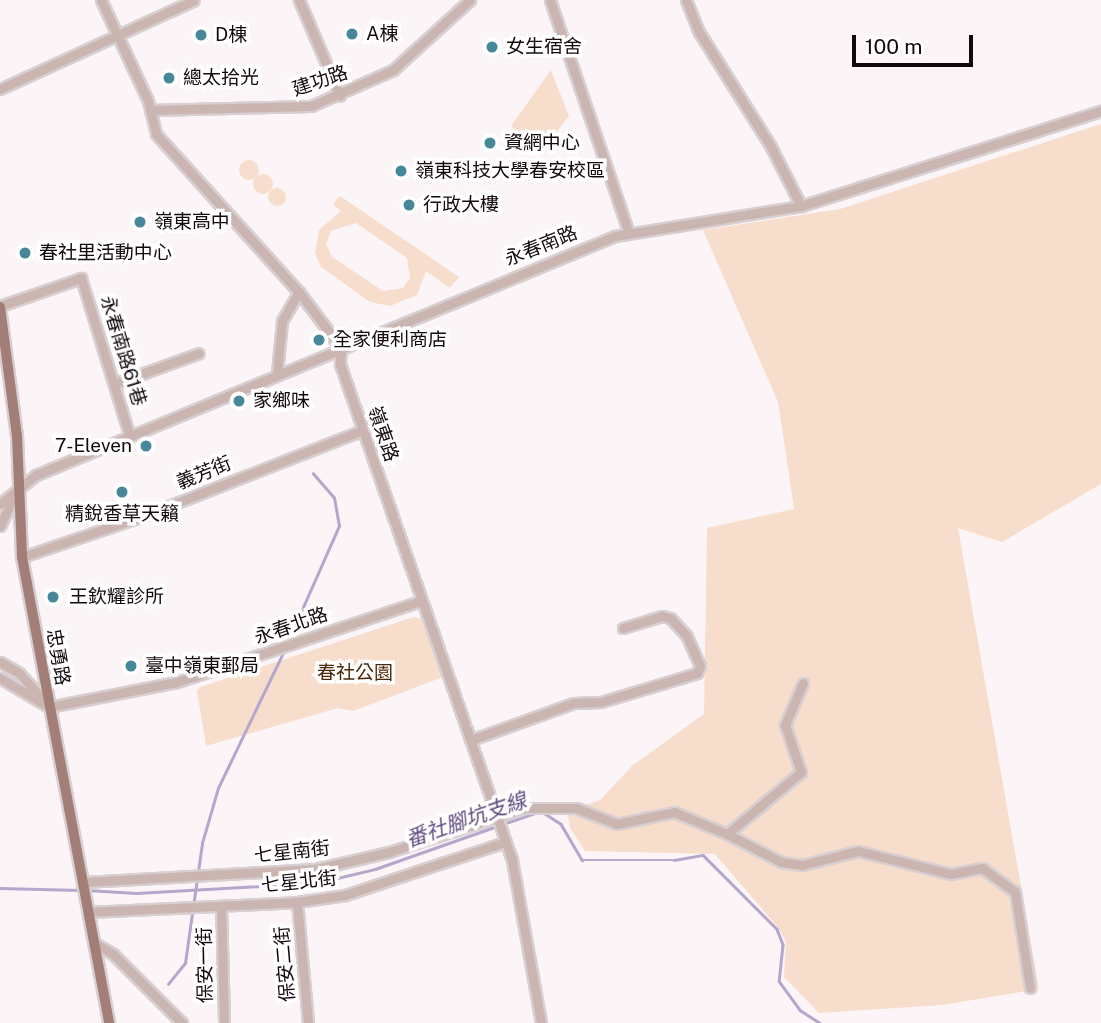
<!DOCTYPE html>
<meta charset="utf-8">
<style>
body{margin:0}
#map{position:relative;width:1101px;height:1023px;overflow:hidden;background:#fcf5f7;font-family:"Public Sans","Noto Sans TC",sans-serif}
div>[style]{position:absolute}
.green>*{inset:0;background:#f7ddcb}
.round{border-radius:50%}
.stream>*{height:2.5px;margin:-1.25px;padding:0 1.25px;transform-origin:1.25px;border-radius:1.25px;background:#b5a6cc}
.roads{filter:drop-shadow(2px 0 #d7cfd1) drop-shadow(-2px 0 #d7cfd1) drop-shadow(0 2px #d7cfd1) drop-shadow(0 -2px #d7cfd1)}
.minor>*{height:9px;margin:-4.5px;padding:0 4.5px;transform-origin:4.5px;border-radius:4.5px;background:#cbb5b1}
.major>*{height:10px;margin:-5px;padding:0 5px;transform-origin:5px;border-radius:5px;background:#a37e77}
.dots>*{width:19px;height:19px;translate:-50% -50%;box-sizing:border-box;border:4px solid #fff;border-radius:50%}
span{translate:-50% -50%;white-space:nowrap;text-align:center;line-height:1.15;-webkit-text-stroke:7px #fff;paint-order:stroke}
.poi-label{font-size:19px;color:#13090c}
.left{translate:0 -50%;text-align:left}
.right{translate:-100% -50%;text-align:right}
.street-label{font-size:19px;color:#13090c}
.park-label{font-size:19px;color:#4b2707}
.water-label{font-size:21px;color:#614b7f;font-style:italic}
.scale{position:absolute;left:852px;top:35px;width:121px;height:32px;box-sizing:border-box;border:4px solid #13090c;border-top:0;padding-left:9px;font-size:21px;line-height:24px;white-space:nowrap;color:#13090c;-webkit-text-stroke:5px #fff;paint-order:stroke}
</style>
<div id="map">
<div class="green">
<i style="clip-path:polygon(551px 70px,569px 116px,542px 150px,511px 126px)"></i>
<i style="clip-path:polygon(1101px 124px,1101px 484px,1002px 542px,958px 528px,1039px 989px,942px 1005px,819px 1013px,784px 977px,786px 942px,780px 930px,715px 854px,585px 851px,570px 828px,567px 811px,600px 800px,633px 765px,704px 714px,707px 528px,794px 509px,778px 402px,703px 230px,840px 209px)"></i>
<i class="round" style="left:239px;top:160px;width:20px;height:20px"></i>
<i class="round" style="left:253px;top:174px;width:20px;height:20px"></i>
<i class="round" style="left:268px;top:188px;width:18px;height:18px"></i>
<i style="clip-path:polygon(evenodd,340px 196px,459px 277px,450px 288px,426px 271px,417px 295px,390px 306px,370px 302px,321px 267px,315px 253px,319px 230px,341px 211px,333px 204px,340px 196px,356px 223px,407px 258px,410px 278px,403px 288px,383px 291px,332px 257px,326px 244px,331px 231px,356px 223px)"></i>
<i style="clip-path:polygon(414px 617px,421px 619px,443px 677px,353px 711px,338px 708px,206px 746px,197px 691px,200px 687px)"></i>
</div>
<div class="stream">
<i style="left:288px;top:641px;width:126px;rotate:-66.1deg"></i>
<i style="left:339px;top:526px;width:28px;rotate:-100deg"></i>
<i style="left:334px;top:498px;width:32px;rotate:-131deg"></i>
<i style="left:503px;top:824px;width:40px;rotate:-18.9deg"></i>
<i style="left:541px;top:811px;width:24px;rotate:33deg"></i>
<i style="left:561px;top:824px;width:42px;rotate:59.7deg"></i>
<i style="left:582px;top:860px;width:92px"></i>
<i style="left:674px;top:860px;width:29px;rotate:-10deg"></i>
<i style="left:703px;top:855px;width:105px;rotate:45deg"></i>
<i style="left:777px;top:929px;width:17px;rotate:69deg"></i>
<i style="left:783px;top:945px;width:36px;rotate:96deg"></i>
<i style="left:779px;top:981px;width:36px;rotate:54deg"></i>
<i style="left:800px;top:1010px;width:24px;rotate:33deg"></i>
<i style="left:0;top:888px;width:80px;rotate:1.4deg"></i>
<i style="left:87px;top:890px;width:49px;rotate:3.5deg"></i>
<i style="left:136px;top:893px;width:180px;rotate:-3.2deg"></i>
<i style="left:316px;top:883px;width:61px;rotate:-13.3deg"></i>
<i style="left:375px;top:869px;width:129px;rotate:-19.4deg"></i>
<i style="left:168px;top:984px;width:27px;rotate:-51deg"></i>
<i style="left:185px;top:963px;width:121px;rotate:-81.9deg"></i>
<i style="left:202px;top:843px;width:57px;rotate:-73.8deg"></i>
<i style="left:218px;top:788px;width:152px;rotate:-64.3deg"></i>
</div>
<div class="roads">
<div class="minor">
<i style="left:101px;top:0;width:111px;rotate:65deg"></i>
<i style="left:148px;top:101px;width:34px;rotate:76deg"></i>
<i style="left:156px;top:134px;width:213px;rotate:47.9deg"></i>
<i style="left:299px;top:292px;width:70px;rotate:53.1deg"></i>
<i style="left:341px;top:348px;width:16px;rotate:94deg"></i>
<i style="left:340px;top:364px;width:525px;rotate:70.87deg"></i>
<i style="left:512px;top:860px;width:166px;rotate:79.9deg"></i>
<i style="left:299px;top:0;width:104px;rotate:66.9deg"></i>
<i style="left:550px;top:0;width:244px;rotate:71.3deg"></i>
<i style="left:686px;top:0;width:35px;rotate:68deg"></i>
<i style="left:699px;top:32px;width:136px;rotate:57.9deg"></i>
<i style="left:771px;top:147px;width:66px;rotate:63deg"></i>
<i style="left:0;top:89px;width:213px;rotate:-24.6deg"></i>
<i style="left:150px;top:110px;width:161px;rotate:-1.4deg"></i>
<i style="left:311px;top:106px;width:90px;rotate:-23.7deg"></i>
<i style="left:393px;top:70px;width:104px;rotate:-42.3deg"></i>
<i style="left:0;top:306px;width:86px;rotate:-19.1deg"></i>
<i style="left:81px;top:278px;width:166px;rotate:72.9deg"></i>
<i style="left:277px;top:373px;width:52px;rotate:-84.5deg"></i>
<i style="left:282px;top:321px;width:34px;rotate:-60deg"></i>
<i style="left:114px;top:384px;width:90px;rotate:-20deg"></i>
<i style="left:0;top:504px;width:46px;rotate:-38.9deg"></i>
<i style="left:36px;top:475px;width:626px;rotate:-22.43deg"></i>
<i style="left:615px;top:236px;width:188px;rotate:-9.2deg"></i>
<i style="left:801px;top:206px;width:315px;rotate:-17.6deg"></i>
<i style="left:0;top:526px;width:38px;rotate:-65deg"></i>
<i style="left:22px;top:557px;width:131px;rotate:-18.7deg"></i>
<i style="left:146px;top:515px;width:233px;rotate:-21.4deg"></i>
<i style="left:0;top:662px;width:22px;rotate:30deg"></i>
<i style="left:19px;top:673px;width:38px;rotate:48deg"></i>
<i style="left:0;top:678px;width:57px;rotate:30.6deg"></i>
<i style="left:49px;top:707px;width:130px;rotate:-11.1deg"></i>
<i style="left:177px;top:682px;width:256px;rotate:-18.4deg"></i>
<i style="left:803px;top:683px;width:46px;rotate:113.2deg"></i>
<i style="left:785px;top:725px;width:50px;rotate:71.2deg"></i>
<i style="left:801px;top:772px;width:97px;rotate:140deg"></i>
<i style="left:727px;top:834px;width:61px;rotate:27.4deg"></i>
<i style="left:781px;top:862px;width:21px;rotate:8deg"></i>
<i style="left:802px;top:865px;width:58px;rotate:-14deg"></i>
<i style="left:858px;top:851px;width:96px;rotate:13.9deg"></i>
<i style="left:951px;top:874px;width:32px;rotate:-11deg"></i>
<i style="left:982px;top:868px;width:41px;rotate:36deg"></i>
<i style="left:1015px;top:892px;width:97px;rotate:81.1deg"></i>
<i style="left:471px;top:740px;width:109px;rotate:-19.9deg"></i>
<i style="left:573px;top:703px;width:28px;rotate:-2deg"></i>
<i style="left:601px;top:702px;width:100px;rotate:-16.8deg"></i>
<i style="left:697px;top:673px;width:8px;rotate:-67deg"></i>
<i style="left:700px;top:666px;width:34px;rotate:-114deg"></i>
<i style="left:686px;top:635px;width:23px;rotate:-133deg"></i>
<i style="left:670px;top:618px;width:8px;rotate:-166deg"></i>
<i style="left:662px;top:616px;width:41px;rotate:162.9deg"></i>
<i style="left:84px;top:882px;width:232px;rotate:-3.2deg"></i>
<i style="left:316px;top:869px;width:75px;rotate:-13.1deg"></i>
<i style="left:389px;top:852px;width:143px;rotate:-17.9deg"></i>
<i style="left:525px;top:808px;width:51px"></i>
<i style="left:576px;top:808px;width:44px;rotate:21.3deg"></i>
<i style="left:617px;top:824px;width:58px;rotate:-11.9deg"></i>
<i style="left:674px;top:812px;width:57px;rotate:22.5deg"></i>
<i style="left:297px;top:902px;width:121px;rotate:84.8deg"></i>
<i style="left:221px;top:906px;width:117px;rotate:88.5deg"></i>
<i style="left:88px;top:912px;width:209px;rotate:-2.7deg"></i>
<i style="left:297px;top:902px;width:49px;rotate:-8.3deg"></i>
<i style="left:345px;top:895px;width:169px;rotate:-18.3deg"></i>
<i style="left:93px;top:942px;width:23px;rotate:31deg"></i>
<i style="left:113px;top:954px;width:98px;rotate:45deg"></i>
</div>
<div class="major">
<i style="left:0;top:307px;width:130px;rotate:82.5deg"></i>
<i style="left:17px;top:436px;width:121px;rotate:87.6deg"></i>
<i style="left:22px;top:557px;width:474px;rotate:79.4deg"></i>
</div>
</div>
<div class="dots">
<i style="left:352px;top:34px;background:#468899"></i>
<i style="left:201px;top:35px;background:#468899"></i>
<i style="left:492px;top:47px;background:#468899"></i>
<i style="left:169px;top:78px;background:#468899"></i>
<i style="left:490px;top:143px;background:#468899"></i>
<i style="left:401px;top:171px;background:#468899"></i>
<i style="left:409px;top:205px;background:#468899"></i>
<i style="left:140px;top:222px;background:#468899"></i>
<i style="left:25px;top:253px;background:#468899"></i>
<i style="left:319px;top:340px;background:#468899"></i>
<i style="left:239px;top:401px;background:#468899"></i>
<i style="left:146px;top:446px;background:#468899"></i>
<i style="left:122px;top:492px;background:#468899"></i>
<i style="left:53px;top:597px;background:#468899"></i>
<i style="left:131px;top:666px;background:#468899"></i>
</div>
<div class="poi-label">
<span class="left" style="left:366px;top:34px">A棟</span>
<span class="left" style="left:215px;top:35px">D棟</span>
<span class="left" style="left:506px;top:47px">女生宿舍</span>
<span class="left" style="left:183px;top:78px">總太拾光</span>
<span class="left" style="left:504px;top:143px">資網中心</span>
<span class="left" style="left:415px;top:171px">嶺東科技大學春安校區</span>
<span class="left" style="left:423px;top:205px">行政大樓</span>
<span class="left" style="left:154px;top:222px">嶺東高中</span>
<span class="left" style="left:39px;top:253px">春社里活動中心</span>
<span class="left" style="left:333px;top:340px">全家便利商店</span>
<span class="left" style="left:253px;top:401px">家鄉味</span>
<span class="right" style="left:132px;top:446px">7-Eleven</span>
<span style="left:122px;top:514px">精銳香草天籟</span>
<span class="left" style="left:69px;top:597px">王欽耀診所</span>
<span class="left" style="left:145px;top:666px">臺中嶺東郵局</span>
</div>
<div class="street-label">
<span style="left:320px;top:81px;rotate:-19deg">建功路</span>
<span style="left:541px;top:246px;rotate:-22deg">永春南路</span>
<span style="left:123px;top:351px;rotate:73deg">永春南路61巷</span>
<span style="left:383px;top:434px;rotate:71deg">嶺東路</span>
<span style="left:204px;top:473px;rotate:-22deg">義芳街</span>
<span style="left:291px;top:626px;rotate:-19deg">永春北路</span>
<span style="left:58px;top:657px;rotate:80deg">忠勇路</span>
<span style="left:292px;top:852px;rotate:-6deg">七星南街</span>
<span style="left:299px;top:882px;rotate:-6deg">七星北街</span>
<span style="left:285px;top:964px;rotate:-95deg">保安二街</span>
<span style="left:205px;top:965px;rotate:-91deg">保安一街</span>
</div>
<div class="park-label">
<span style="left:355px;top:673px">春社公園</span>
</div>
<div class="water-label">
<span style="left:466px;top:820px;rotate:-19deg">番社腳坑支線</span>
</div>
<div class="scale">100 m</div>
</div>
